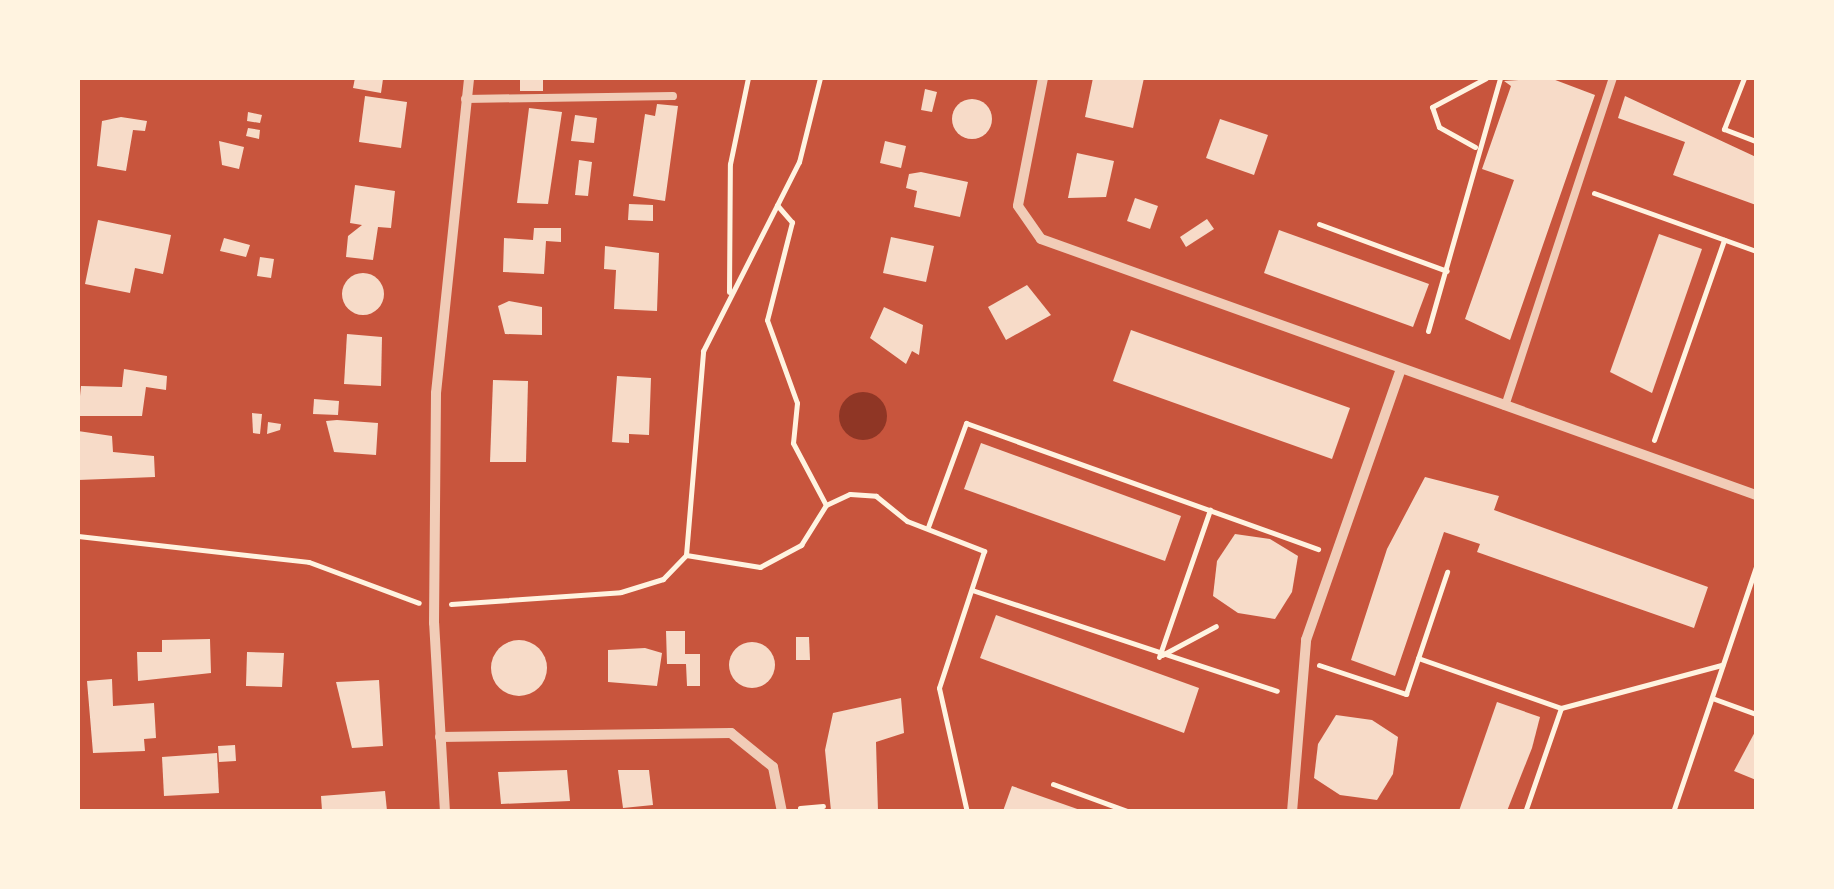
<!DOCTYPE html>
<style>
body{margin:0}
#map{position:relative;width:1834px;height:889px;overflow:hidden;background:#c8553d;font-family:Mulish,sans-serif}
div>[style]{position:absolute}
.water>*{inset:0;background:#8f3625}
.round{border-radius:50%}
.building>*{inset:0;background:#f7dbc8}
.path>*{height:5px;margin:-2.5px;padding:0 2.5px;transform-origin:2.5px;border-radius:2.5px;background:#fff3e0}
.service>*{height:8px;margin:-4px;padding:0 4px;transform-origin:4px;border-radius:4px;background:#f1ccb7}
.minor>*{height:10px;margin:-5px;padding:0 5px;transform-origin:5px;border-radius:5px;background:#f1ccb7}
span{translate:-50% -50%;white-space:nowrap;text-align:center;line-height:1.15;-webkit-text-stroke:8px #fff3e0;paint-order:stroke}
.frame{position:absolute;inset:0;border:80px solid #fff3e0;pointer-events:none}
</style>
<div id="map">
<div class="water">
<i class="round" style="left:839px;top:392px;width:48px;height:48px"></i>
</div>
<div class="building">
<i style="clip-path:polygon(355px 78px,383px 79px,381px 93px,353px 88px)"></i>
<i style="clip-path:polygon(520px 78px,543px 78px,543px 91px,520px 91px)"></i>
<i style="clip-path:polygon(1093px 78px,1144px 78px,1133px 128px,1085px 117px)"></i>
<i style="clip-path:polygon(1550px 78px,1595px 95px,1510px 340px,1465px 319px,1514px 180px,1482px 169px,1511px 86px,1504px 81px)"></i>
<i style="clip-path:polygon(925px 89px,937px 92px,932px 112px,921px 110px)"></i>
<i style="clip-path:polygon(365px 96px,407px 102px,401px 148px,359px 142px)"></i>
<i style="clip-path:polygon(1625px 96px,1756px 157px,1756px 205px,1673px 175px,1685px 142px,1618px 118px)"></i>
<i class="round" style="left:952px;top:99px;width:40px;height:40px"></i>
<i style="clip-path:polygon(657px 104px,678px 106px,665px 201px,633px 196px,645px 114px,655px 116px)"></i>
<i style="clip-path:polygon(529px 108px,562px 112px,548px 204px,517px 203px)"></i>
<i style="clip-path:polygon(248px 112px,262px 115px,260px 123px,247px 121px)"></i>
<i style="clip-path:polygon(575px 115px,597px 118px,594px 143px,571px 141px)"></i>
<i style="clip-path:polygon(121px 117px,147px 121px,145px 131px,133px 130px,126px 171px,97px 166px,102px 121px)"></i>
<i style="clip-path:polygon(1220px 119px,1268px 135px,1254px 175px,1206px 158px)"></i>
<i style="clip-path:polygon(248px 128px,260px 130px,259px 139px,246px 136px)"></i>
<i style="clip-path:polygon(219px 141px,244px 147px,239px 169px,222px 165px)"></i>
<i style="clip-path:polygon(885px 141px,906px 146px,901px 168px,880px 163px)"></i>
<i style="clip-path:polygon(1077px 153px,1114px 161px,1106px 197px,1068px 198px)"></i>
<i style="clip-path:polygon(579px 160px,592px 162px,588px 196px,575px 195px)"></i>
<i style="clip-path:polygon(921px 172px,968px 182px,960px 217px,914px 207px,917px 191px,906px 188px,909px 174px)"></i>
<i style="clip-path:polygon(355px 185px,395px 191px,391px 228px,378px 227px,373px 260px,346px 257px,348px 236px,362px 225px,350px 223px)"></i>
<i style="clip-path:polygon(1135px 198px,1158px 206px,1150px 229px,1127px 221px)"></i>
<i style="clip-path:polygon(629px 204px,653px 205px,653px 221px,628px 220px)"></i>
<i style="clip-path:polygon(1207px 219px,1214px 229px,1186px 247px,1180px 237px)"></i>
<i style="clip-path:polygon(98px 220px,171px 235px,163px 274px,135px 268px,130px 293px,85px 284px)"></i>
<i style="clip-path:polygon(534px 228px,561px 228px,561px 242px,546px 241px,544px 274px,503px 272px,504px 238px,533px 240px)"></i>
<i style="clip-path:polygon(1279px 230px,1429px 284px,1413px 327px,1264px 273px)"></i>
<i style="clip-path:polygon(1659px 234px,1702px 249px,1652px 393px,1610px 372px)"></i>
<i style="clip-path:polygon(891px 237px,934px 246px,926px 282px,883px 273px)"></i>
<i style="clip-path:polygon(224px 238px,250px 245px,246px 257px,220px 251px)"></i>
<i style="clip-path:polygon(605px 246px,659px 253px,657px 311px,614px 309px,616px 270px,604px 269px)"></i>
<i style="clip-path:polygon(260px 257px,274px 259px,271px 278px,257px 276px)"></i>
<i class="round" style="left:342px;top:273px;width:42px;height:42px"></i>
<i style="clip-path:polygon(1027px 285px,1051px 315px,1006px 340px,988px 307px)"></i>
<i style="clip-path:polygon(509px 301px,542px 307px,542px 335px,505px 334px,498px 306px)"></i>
<i style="clip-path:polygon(884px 307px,923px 325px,919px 355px,912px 351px,906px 364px,870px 338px)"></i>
<i style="clip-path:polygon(1131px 330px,1350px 408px,1332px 459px,1113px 381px)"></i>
<i style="clip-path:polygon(347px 334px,382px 337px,381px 386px,344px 384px)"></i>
<i style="clip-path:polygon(124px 369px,167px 376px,166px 390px,146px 387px,142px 416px,78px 416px,81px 386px,122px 387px)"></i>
<i style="clip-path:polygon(617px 376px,651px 378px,649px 435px,629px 434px,629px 443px,612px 442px)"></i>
<i style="clip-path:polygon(493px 380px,528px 381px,526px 462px,490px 462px)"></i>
<i style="clip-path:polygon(314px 399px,339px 401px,338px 415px,313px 414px)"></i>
<i style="clip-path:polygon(252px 413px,262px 414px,260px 434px,253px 433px)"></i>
<i style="clip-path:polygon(337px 420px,378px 423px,376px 455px,334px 452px,326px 421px)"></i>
<i style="clip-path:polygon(268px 422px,281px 424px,280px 430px,267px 434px)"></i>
<i style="clip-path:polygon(78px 431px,112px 436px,113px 452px,154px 456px,155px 477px,78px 480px)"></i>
<i style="clip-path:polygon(981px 443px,1181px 516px,1165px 561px,964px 489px)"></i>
<i style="clip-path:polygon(1425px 477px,1499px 496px,1494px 510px,1708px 587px,1694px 628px,1477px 552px,1480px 544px,1444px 532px,1395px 676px,1351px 660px,1387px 549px)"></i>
<i style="clip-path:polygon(1235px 534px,1270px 539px,1298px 556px,1292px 592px,1275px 619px,1238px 613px,1213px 596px,1217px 561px)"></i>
<i style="clip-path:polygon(996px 615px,1199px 688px,1184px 733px,980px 658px)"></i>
<i style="clip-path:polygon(666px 631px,685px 631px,685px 654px,700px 654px,700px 686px,687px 686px,686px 664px,667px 664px)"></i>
<i style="clip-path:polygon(796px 637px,809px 637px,810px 660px,796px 660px)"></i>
<i style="clip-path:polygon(210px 639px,211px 673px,138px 681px,137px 652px,162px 652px,162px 640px)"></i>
<i class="round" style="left:491px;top:640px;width:56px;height:56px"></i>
<i class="round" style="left:729px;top:642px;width:46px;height:46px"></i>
<i style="clip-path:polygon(645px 648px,662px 653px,657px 686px,608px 682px,608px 650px)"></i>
<i style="clip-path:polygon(247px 652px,284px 653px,282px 687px,246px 686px)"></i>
<i style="clip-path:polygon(112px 679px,113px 706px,154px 703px,156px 738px,144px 739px,145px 751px,93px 753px,87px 681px)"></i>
<i style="clip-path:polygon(379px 680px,383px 746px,352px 748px,336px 682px)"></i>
<i style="clip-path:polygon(901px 698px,904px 733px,876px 742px,878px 811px,831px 811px,825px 750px,833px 713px)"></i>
<i style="clip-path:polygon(1497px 702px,1540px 717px,1532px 748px,1507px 811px,1459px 811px)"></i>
<i style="clip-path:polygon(1336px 715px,1372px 720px,1398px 737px,1393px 774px,1377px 800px,1340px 795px,1314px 778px,1318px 744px)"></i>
<i style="clip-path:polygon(1756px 730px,1756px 780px,1734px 771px)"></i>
<i style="clip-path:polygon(235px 745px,236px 761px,219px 762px,218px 746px)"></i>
<i style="clip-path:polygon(217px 753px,219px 793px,164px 796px,162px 757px)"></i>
<i style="clip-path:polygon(567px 770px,570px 801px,501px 804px,498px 772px)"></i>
<i style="clip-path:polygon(618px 770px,649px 770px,653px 805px,623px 808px)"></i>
<i style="clip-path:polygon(1012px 786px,1083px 811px,1003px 811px)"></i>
<i style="clip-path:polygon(385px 791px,387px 811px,322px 811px,321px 796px)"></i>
</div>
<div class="path">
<i style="left:1744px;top:78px;width:55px;rotate:111.4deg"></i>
<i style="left:1724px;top:129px;width:34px;rotate:21deg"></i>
<i style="left:1475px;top:147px;width:41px;rotate:-150.9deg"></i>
<i style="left:1439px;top:127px;width:21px;rotate:-109deg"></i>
<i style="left:1432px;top:107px;width:61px;rotate:-28.2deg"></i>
<i style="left:1594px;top:193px;width:172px;rotate:19.7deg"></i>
<i style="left:777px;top:205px;width:23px;rotate:49deg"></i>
<i style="left:792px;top:222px;width:101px;rotate:104.3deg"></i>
<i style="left:767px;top:320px;width:88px;rotate:70.1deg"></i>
<i style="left:797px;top:403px;width:40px;rotate:95.7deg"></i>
<i style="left:793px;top:443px;width:70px;rotate:62deg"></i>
<i style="left:1319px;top:224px;width:136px;rotate:20.2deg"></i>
<i style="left:729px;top:292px;width:128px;rotate:-89.6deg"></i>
<i style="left:730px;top:164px;width:88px;rotate:-78.2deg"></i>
<i style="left:1428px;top:331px;width:263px;rotate:-74.1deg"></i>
<i style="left:1654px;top:440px;width:212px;rotate:-70.7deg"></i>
<i style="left:928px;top:527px;width:111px;rotate:-69.9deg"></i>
<i style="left:966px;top:423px;width:374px;rotate:19.7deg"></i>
<i style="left:78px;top:536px;width:232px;rotate:6.4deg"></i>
<i style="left:309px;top:562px;width:117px;rotate:20.4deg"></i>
<i style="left:686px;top:555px;width:75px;rotate:9.2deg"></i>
<i style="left:760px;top:567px;width:47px;rotate:-28.2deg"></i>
<i style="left:801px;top:545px;width:47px;rotate:-58deg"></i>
<i style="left:826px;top:505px;width:26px;rotate:-25deg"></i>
<i style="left:850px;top:494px;width:26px;rotate:4deg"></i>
<i style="left:876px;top:496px;width:40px;rotate:39deg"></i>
<i style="left:907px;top:521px;width:83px;rotate:21.3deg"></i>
<i style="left:984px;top:551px;width:144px;rotate:108.2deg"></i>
<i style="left:939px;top:688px;width:127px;rotate:77.3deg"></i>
<i style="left:972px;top:590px;width:321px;rotate:18.3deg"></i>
<i style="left:451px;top:604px;width:170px;rotate:-4deg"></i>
<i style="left:621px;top:592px;width:44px;rotate:-17.2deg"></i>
<i style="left:663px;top:579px;width:33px;rotate:-46deg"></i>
<i style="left:686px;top:555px;width:205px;rotate:-85.2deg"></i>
<i style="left:703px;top:351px;width:212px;rotate:-63.1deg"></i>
<i style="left:799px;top:162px;width:87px;rotate:-76deg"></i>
<i style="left:1162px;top:655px;width:61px;rotate:-28.2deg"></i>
<i style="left:1159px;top:657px;width:156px;rotate:-70.9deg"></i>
<i style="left:1418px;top:658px;width:151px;rotate:19.3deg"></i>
<i style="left:1561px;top:708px;width:110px;rotate:109.1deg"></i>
<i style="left:1319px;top:665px;width:92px;rotate:18.4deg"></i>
<i style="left:1406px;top:694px;width:129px;rotate:-71.4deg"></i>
<i style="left:1712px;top:698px;width:47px;rotate:20deg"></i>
<i style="left:1561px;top:708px;width:167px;rotate:-15deg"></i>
<i style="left:1053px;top:784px;width:82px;rotate:20deg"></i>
<i style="left:800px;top:808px;width:23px;rotate:-5deg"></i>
<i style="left:1673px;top:812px;width:259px;rotate:-71.3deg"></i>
</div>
<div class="service">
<i style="left:465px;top:99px;width:208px;rotate:-0.8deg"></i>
<i style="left:1505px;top:406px;width:345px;rotate:-71.8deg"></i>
</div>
<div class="minor">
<i style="left:1043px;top:78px;width:130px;rotate:101.1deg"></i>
<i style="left:1018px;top:206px;width:40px;rotate:55.1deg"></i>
<i style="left:1041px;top:239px;width:759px;rotate:19.7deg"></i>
<i style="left:440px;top:737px;width:291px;rotate:-0.8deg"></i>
<i style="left:731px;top:733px;width:54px;rotate:39deg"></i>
<i style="left:773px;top:767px;width:46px;rotate:78.7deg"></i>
<i style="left:445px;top:812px;width:189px;rotate:-93.3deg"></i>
<i style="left:434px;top:623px;width:230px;rotate:-89.5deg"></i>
<i style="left:436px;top:393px;width:317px;rotate:-84deg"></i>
<i style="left:1292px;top:812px;width:173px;rotate:-85.3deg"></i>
<i style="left:1306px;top:640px;width:287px;rotate:-70.7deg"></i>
</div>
<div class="frame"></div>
</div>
